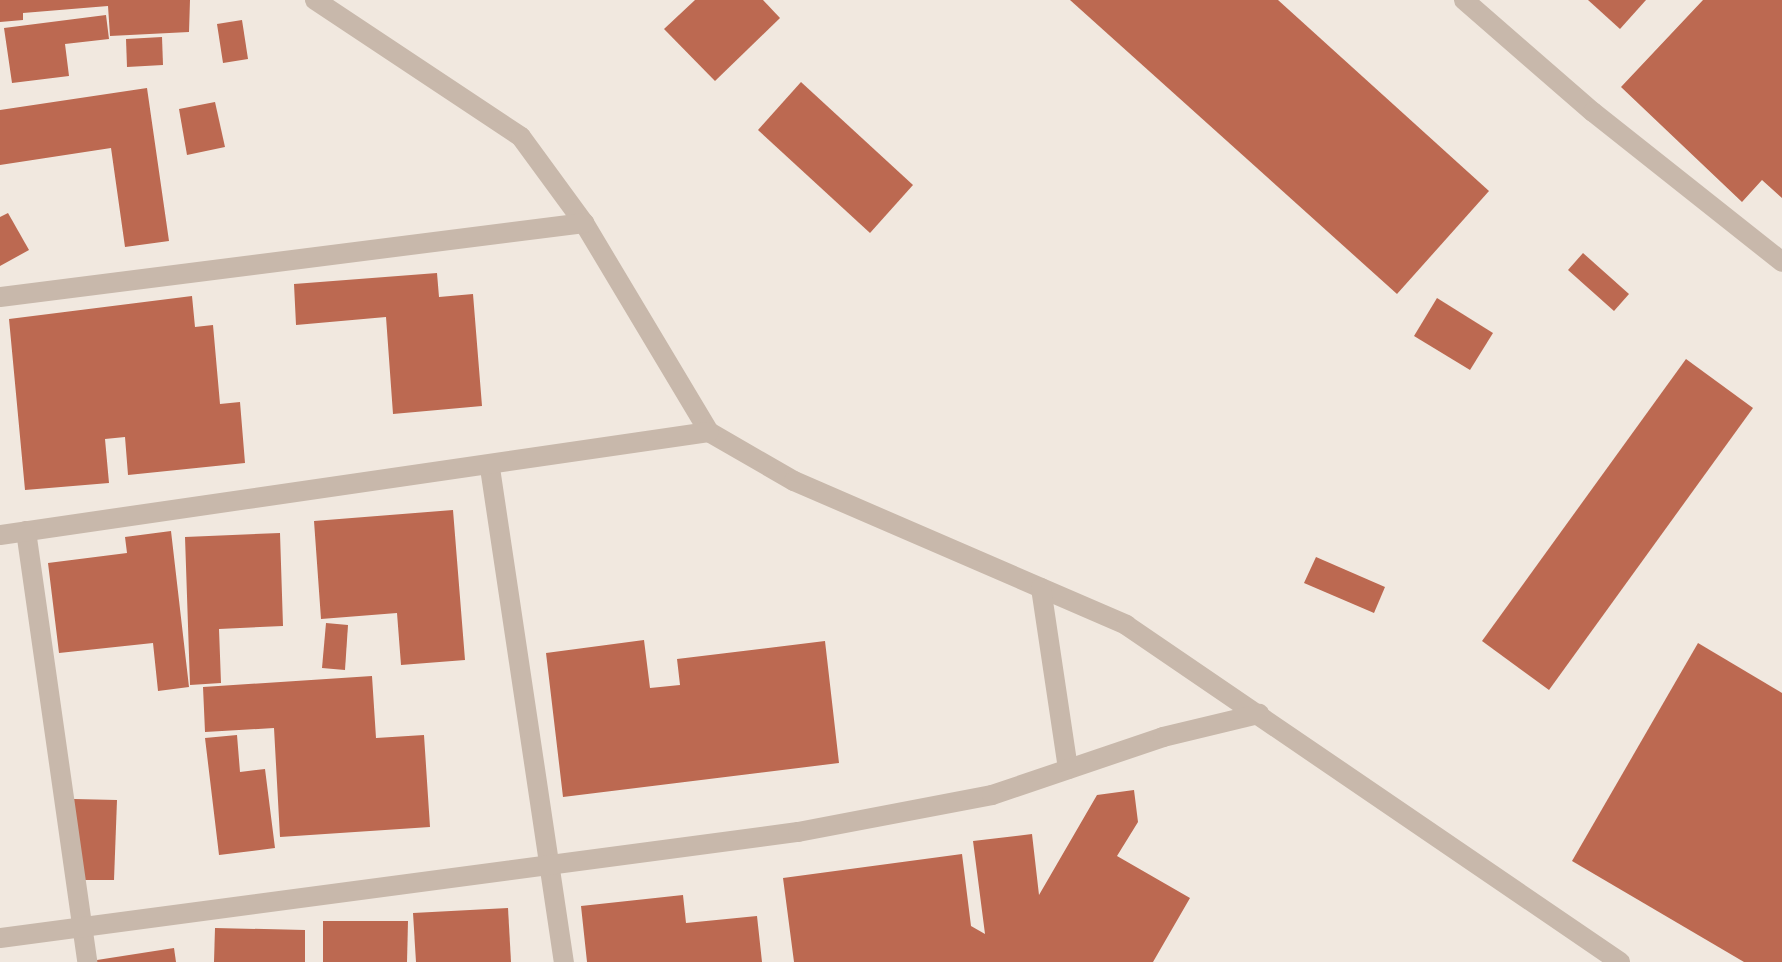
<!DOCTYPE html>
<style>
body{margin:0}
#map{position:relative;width:1782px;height:962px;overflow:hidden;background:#f1e8df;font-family:"Roboto Condensed",sans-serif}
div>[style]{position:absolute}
.building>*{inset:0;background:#bc6951}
.street>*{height:20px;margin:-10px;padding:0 10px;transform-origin:10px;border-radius:10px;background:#c8b8ab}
span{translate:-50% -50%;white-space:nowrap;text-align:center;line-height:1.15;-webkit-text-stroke:7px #f9f2eb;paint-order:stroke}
</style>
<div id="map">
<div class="building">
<i style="clip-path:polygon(0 0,190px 0,189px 32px,110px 36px,108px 6px,23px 13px,23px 20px,0 22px)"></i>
<i style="clip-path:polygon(695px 0,763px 0,780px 18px,715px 81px,664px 29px)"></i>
<i style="clip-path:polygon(1070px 0,1278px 0,1489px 191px,1397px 294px)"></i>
<i style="clip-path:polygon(1588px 0,1646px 0,1620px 29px)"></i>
<i style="clip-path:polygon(1703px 0,1782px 0,1782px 198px,1762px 180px,1742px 202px,1621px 87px)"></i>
<i style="clip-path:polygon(106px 15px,109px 39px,65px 44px,69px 76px,12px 83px,4px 28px)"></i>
<i style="clip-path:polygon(242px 20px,248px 59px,223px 63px,217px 24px)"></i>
<i style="clip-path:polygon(162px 37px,163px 65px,127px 67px,126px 39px)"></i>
<i style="clip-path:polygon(801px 82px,913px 185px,870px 233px,758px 130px)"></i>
<i style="clip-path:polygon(147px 88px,169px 241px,125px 247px,111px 148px,0 165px,0 110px)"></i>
<i style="clip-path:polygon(215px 102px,225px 147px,187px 155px,179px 109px)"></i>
<i style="clip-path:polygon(8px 213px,29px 250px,0 266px,0 217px)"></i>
<i style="clip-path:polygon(1583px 253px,1629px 294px,1614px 311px,1568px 270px)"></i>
<i style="clip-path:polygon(437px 273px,439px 297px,473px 294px,482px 406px,393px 414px,386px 317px,296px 325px,294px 284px)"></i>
<i style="clip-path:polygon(192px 296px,195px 327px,213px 325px,220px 404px,240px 402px,245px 463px,128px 475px,125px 437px,105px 439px,109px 483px,25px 490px,9px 319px)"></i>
<i style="clip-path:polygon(1437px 298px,1493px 333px,1470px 370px,1414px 336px)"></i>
<i style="clip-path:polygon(1686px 359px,1753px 408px,1549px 690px,1482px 641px)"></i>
<i style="clip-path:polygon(453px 510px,465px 660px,401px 665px,397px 613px,321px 619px,314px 521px)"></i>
<i style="clip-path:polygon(171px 531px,189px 687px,158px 691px,153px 643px,59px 653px,48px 563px,127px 553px,125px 537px)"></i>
<i style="clip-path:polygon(280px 533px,283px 626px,219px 629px,221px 683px,190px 685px,185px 537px)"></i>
<i style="clip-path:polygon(1316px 557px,1385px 587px,1374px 613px,1304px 583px)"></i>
<i style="clip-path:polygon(326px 623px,348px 625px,345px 670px,322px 668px)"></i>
<i style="clip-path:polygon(644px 640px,650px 688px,680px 685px,677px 659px,825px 641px,839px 763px,563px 797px,546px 653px)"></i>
<i style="clip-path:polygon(1698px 643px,1782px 693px,1782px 962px,1744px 962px,1572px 861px)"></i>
<i style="clip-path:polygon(372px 676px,376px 738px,424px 735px,430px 827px,280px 837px,274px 728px,205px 732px,203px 687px)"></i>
<i style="clip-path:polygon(237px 735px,240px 772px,265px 769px,275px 848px,219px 855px,205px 738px)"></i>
<i style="clip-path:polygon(1134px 790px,1138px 822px,1117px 856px,1190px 898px,1153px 962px,794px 962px,783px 878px,962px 854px,971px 926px,985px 934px,973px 841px,1032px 834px,1039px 895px,1097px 795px)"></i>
<i style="clip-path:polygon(74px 799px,117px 800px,114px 880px,72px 880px)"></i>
<i style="clip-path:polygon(683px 895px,686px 923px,757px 916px,762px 962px,587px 962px,581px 906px)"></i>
<i style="clip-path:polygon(508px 908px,511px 962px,416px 962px,413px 913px)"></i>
<i style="clip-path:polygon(323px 921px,408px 921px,407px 962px,323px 962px)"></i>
<i style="clip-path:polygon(215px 928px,305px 930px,305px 962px,214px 962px)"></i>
<i style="clip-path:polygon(174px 948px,176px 962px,97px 962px,97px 960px)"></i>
</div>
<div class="street">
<i style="left:315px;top:0;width:247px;rotate:33.6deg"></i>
<i style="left:521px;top:137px;width:107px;rotate:53.8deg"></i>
<i style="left:584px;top:223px;width:244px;rotate:59.1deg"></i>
<i style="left:709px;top:432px;width:98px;rotate:30deg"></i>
<i style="left:794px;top:481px;width:362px;rotate:23.4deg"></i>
<i style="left:1126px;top:625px;width:598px;rotate:34.3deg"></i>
<i style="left:1464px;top:0;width:171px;rotate:41deg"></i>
<i style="left:1593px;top:112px;width:241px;rotate:38.4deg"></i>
<i style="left:0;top:297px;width:589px;rotate:-7.22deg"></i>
<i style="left:490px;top:468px;width:500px;rotate:81.5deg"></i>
<i style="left:26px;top:531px;width:435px;rotate:81.9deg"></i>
<i style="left:0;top:535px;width:716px;rotate:-8.27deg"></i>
<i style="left:1041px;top:588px;width:183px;rotate:81.5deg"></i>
<i style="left:0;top:938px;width:805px;rotate:-7.57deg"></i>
<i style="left:798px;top:832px;width:197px;rotate:-10.8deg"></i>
<i style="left:992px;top:795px;width:181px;rotate:-18.7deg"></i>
<i style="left:1163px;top:737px;width:99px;rotate:-13.5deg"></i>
</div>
</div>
